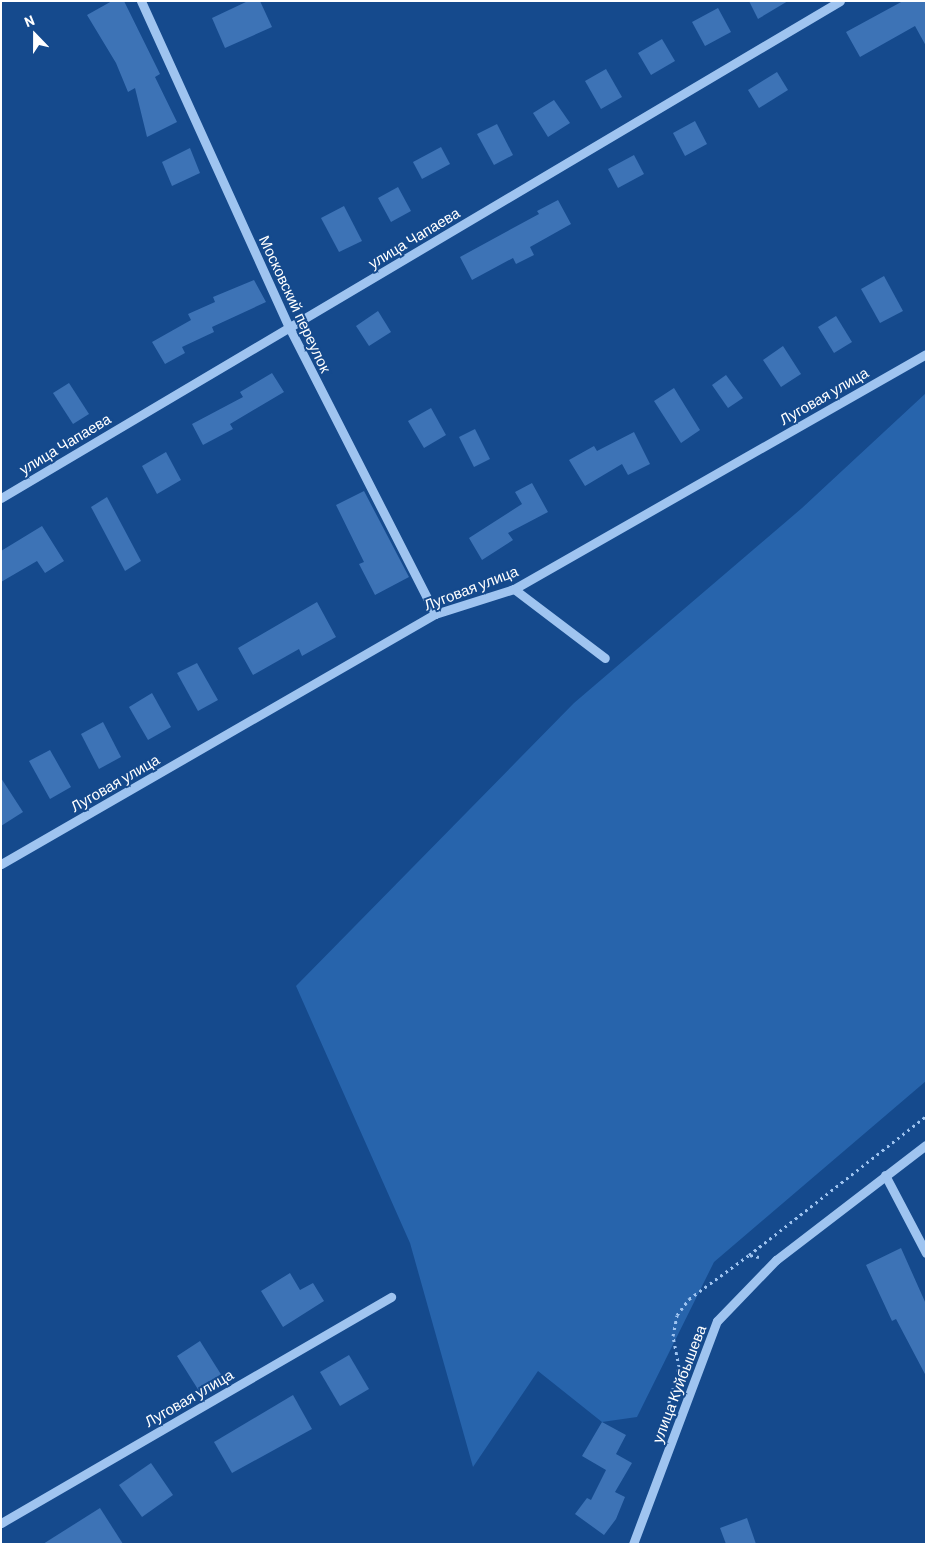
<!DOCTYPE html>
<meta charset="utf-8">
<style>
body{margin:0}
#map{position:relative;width:927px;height:1545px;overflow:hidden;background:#154a8d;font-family:Barlow,sans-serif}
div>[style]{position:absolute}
.green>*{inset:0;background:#2764ac}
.building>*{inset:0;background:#3d73b6}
.path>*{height:3px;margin-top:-1.5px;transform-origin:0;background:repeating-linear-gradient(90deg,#9fc4f0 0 2.5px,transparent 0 6.5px)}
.minor>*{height:9px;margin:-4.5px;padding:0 4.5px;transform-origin:4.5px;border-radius:4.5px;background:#9fc4f0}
span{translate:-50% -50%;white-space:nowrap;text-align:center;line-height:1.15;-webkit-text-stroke:4px #154a8d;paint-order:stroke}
.street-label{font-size:15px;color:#fff}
.frame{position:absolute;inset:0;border:2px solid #fff;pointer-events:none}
.north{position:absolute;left:10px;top:10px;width:50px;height:50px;-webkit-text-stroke:4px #154a8d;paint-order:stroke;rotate:338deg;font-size:14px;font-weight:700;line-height:20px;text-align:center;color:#fff}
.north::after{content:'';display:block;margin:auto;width:18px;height:22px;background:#fff;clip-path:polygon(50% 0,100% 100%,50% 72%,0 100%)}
</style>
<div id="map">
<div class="green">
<i style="clip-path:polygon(926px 393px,926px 1081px,714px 1262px,637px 1417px,602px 1422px,538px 1371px,473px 1467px,410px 1243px,296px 986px,574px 703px,802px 508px)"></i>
</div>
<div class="building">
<i style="clip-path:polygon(112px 1px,124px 1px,160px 74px,155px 77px,177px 122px,147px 137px,135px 88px,128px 92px,116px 63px,87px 15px)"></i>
<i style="clip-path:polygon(248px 1px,260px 1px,272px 27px,225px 48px,212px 18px)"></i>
<i style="clip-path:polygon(749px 1px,788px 1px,758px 19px)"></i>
<i style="clip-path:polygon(903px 1px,926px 1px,926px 46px,915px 26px,860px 57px,846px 32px)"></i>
<i style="clip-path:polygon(718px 8px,731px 32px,705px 46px,692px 22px)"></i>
<i style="clip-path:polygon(662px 39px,675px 61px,651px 75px,638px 53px)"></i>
<i style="clip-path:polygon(606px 69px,622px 97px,601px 109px,585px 81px)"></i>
<i style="clip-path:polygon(777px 72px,788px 90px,759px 108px,748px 90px)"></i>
<i style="clip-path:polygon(554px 100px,570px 123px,548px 137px,533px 113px)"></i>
<i style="clip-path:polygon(695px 121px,707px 144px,685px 156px,673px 133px)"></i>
<i style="clip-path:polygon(497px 124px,513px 155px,494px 165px,477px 134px)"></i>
<i style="clip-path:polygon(441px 147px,450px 164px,422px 179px,413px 162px)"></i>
<i style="clip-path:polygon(190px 148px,200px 173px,172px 186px,162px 162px)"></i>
<i style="clip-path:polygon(634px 155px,644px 174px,618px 188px,608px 169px)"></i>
<i style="clip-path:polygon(398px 187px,411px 211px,391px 222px,378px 198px)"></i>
<i style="clip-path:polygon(558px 200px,571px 224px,530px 247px,534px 255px,516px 264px,513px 258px,472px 280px,460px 257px,539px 214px,537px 211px)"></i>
<i style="clip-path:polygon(344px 206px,362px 241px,339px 252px,321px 218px)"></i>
<i style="clip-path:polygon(884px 276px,903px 311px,880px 323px,861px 289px)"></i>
<i style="clip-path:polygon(254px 280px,266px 302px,212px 327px,214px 332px,182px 347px,185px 353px,165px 364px,152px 342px,191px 320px,188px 314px,215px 302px,213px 297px)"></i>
<i style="clip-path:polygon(378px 311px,391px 332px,369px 346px,356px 326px)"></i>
<i style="clip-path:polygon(836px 316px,852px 342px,834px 353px,818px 327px)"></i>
<i style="clip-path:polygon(783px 346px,801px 374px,781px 387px,763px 360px)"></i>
<i style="clip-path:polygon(272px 373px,284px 392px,230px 424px,233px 429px,203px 445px,192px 424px,243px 397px,240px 392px)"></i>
<i style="clip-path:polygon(726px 375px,743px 398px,728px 408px,712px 385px)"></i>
<i style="clip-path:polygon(69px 383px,89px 414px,73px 424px,53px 393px)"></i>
<i style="clip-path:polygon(674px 388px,700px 430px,681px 443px,654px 401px)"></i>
<i style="clip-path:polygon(431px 408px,446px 435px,424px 448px,408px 421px)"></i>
<i style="clip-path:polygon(475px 429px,490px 459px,474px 467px,459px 437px)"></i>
<i style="clip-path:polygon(634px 432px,650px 464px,628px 475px,622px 464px,585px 486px,569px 460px,594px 446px,597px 451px)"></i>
<i style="clip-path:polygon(166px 452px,181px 480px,157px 494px,142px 466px)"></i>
<i style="clip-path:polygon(532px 483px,548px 512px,508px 533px,513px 540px,482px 560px,469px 538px,522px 504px,515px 492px)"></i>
<i style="clip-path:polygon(364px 491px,409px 577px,375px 595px,359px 564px,364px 562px,336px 505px)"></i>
<i style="clip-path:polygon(107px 497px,141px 561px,125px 571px,91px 507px)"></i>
<i style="clip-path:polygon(42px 526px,64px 561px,45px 573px,37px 561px,1px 582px,1px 551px)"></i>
<i style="clip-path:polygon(317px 602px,336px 637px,302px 656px,299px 649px,253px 675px,238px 648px)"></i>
<i style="clip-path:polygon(197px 663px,218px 700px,198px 711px,177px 673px)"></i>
<i style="clip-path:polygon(152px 693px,171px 727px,148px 740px,129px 707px)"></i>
<i style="clip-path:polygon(103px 722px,121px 757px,99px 769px,81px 734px)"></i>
<i style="clip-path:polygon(50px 750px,71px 787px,50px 799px,29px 761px)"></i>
<i style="clip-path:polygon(1px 778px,23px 812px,1px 826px)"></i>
<i style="clip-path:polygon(901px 1248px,926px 1304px,926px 1376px,896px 1319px,892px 1321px,866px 1265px)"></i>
<i style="clip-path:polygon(290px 1273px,300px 1290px,313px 1283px,324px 1301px,283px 1327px,261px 1291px)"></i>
<i style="clip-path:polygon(200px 1341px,222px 1376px,199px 1391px,177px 1356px)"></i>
<i style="clip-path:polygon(349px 1355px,369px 1389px,340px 1406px,320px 1372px)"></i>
<i style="clip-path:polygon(293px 1395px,312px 1429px,232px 1473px,214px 1442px)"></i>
<i style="clip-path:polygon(602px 1422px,626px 1435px,616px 1454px,632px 1463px,615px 1492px,625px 1497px,616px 1519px,604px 1535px,575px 1514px,587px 1498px,591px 1500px,606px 1470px,582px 1456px)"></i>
<i style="clip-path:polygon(151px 1463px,173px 1495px,142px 1517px,119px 1485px)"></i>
<i style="clip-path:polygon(100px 1508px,123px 1544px,43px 1544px)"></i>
<i style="clip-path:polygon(747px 1518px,756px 1544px,726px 1544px,720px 1528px)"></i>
</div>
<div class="path">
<i style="left:759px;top:1257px;width:10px;rotate:-169deg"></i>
<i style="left:749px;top:1255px;width:225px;rotate:-38.1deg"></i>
<i style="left:667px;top:1409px;width:44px;rotate:-74.1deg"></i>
<i style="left:679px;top:1367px;width:32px;rotate:-101deg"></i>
<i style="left:673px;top:1336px;width:21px;rotate:-79deg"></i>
<i style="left:677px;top:1315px;width:20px;rotate:-53deg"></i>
<i style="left:689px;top:1299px;width:74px;rotate:-36.3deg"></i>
</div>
<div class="minor">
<i style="left:141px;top:1px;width:358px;rotate:65.6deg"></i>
<i style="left:289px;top:327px;width:322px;rotate:63deg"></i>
<i style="left:1px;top:498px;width:975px;rotate:-30.64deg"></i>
<i style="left:514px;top:589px;width:114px;rotate:37.2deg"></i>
<i style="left:1px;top:864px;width:501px;rotate:-29.94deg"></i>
<i style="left:435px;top:614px;width:83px;rotate:-17.6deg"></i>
<i style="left:514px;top:589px;width:474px;rotate:-29.7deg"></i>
<i style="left:885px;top:1175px;width:88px;rotate:62.3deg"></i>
<i style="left:1px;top:1523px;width:451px;rotate:-30.1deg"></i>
<i style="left:633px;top:1544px;width:238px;rotate:-69.4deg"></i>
<i style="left:717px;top:1321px;width:85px;rotate:-46deg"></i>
<i style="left:776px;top:1260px;width:189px;rotate:-37.5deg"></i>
</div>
<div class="street-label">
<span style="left:414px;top:238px;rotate:-31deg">улица Чапаева</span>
<span style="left:295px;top:304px;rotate:65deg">Московский переулок</span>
<span style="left:824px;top:396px;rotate:-30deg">Луговая улица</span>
<span style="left:65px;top:444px;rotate:-31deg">улица Чапаева</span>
<span style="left:471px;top:588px;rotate:-21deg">Луговая улица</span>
<span style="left:115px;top:783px;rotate:-30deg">Луговая улица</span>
<span style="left:679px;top:1384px;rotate:-69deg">улица Куйбышева</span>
<span style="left:189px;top:1398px;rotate:-30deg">Луговая улица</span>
</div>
<div class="frame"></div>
<div class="north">N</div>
</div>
